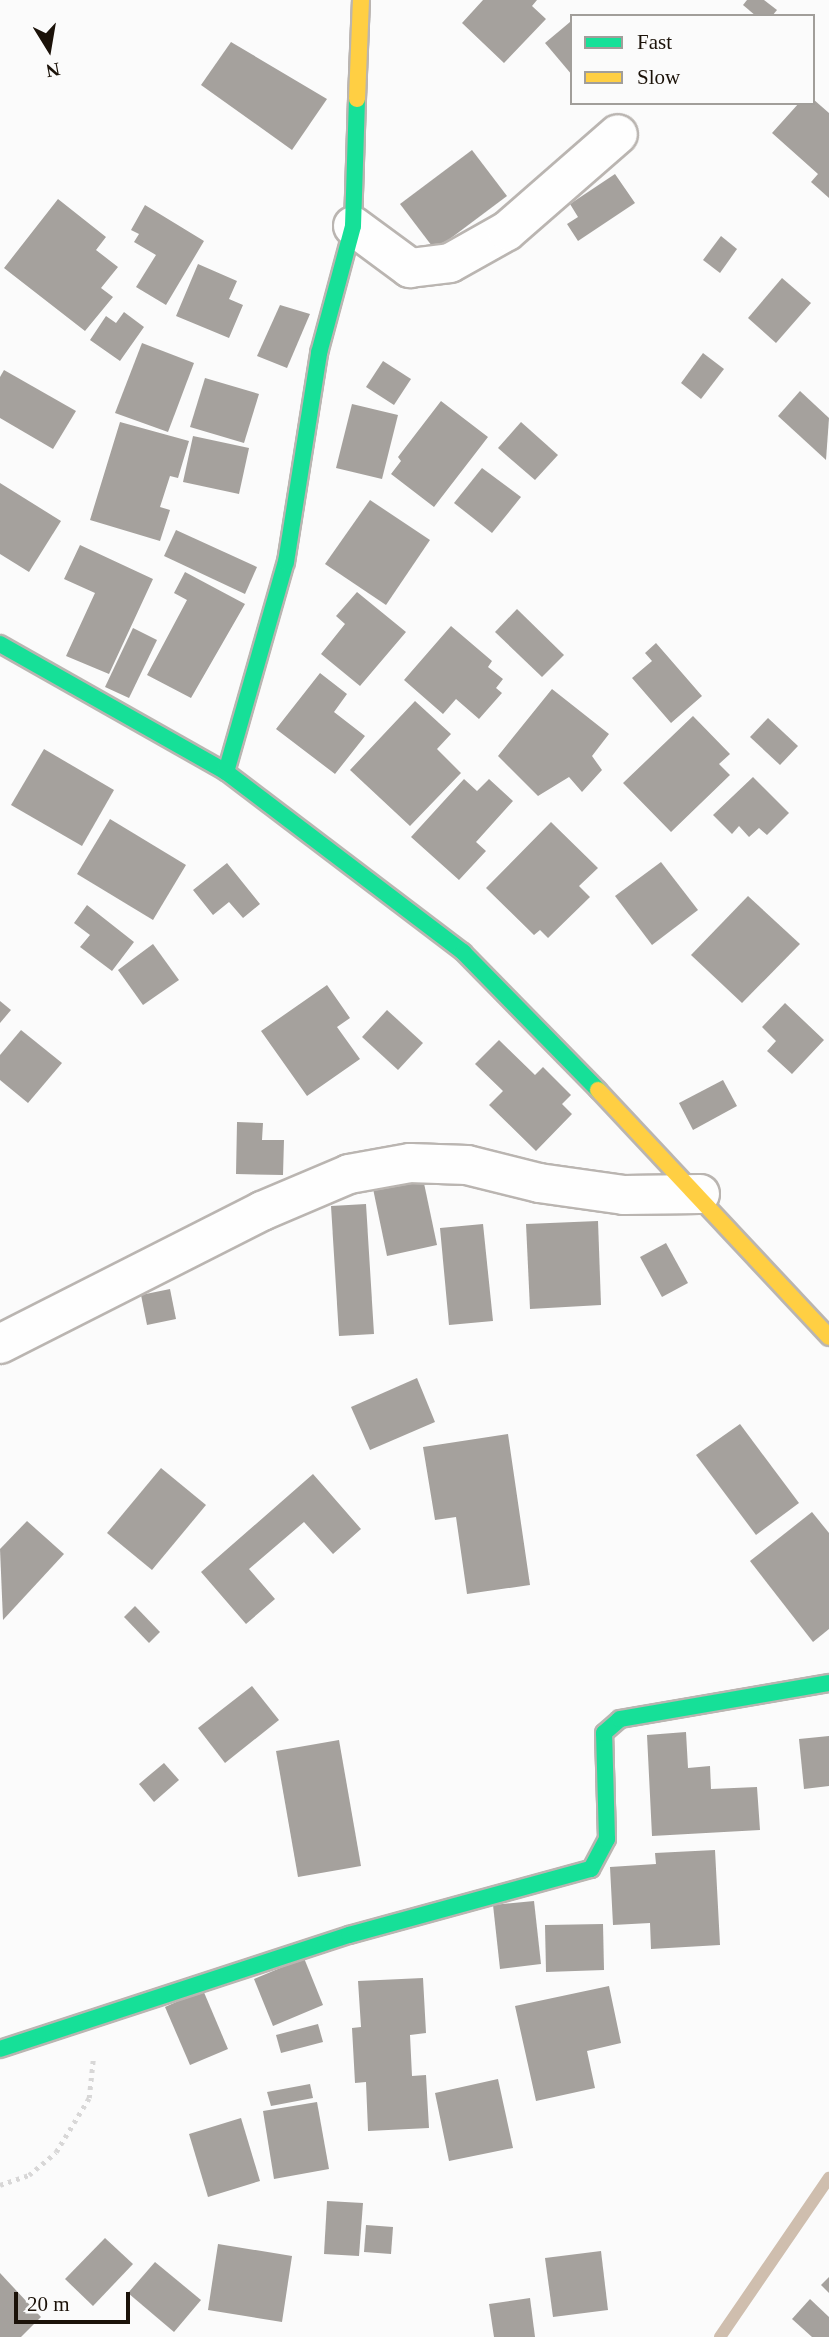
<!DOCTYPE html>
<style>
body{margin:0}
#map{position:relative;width:829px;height:2337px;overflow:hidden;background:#fbfbfb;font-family:"Times New Roman",serif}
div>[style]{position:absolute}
.stream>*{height:12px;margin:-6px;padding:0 6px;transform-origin:6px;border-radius:6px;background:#cfbeae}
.building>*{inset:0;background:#a5a19d}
.path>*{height:4.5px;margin-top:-2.25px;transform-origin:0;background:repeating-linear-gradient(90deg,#d8d7d7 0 3.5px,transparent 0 8.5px)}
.roads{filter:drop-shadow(2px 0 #bab5b1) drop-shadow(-2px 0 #bab5b1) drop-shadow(0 2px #bab5b1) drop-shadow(0 -2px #bab5b1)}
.street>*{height:38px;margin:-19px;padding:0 19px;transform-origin:19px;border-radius:19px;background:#fefefe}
.fast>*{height:16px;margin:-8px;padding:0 8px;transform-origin:8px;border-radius:8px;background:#16e098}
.slow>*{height:16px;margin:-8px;padding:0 8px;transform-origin:8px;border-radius:8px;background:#ffcf43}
span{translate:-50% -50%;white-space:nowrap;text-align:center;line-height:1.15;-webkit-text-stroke:7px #fbfbfb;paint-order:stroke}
.legend{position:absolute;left:570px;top:14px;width:245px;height:91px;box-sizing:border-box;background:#fbfbfb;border:2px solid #a19e9a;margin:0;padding:9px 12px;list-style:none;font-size:21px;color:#1b1209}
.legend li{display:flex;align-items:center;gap:14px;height:35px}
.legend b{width:35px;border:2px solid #a19e9a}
.north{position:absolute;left:14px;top:14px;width:70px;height:70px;-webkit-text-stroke:5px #fbfbfb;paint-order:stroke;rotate:169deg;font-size:19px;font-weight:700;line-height:28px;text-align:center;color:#1b1209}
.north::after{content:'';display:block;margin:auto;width:24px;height:32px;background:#1b1209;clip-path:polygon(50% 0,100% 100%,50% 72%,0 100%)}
.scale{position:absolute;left:14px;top:2292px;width:116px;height:32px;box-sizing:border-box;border:4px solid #1b1209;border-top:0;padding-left:9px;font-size:21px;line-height:24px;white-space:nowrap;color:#1b1209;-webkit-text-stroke:5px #fbfbfb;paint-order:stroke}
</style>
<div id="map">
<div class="stream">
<i style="left:720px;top:2337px;width:193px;rotate:-55.6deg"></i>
</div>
<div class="building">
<i style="clip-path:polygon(483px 0,537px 0,532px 6px,546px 19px,504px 63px,462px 23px)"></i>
<i style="clip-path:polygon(747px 0,764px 0,777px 10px,772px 16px,756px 16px,743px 5px)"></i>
<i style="clip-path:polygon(570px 22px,572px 23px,572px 75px,545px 43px)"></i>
<i style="clip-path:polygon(231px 42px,327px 99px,292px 150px,201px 85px)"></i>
<i style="clip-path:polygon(813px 99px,829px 113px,829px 198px,811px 182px,818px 174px,772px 133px,799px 103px,813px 103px)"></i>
<i style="clip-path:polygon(472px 150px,507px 196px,435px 250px,400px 204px)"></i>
<i style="clip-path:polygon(615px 174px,635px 203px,578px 241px,567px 224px,578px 217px,570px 204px)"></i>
<i style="clip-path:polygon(58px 199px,106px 237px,96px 250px,118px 267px,101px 288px,113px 297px,85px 331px,4px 268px)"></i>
<i style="clip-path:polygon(145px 205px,204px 241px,166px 305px,136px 287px,156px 255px,134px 242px,139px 234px,131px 230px)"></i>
<i style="clip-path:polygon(721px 236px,737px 249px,720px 273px,703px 260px)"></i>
<i style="clip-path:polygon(198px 264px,237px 281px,229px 299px,243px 305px,229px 338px,176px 316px)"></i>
<i style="clip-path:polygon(782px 278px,811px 303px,776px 343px,748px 318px)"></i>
<i style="clip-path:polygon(280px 305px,310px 314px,287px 368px,257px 356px)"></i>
<i style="clip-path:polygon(124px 312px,144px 327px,120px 361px,90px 340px,106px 316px,116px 323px)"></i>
<i style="clip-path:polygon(142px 343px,194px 363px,168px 432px,115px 413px)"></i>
<i style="clip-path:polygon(703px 353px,724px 369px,701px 399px,681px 383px)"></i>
<i style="clip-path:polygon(383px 361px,411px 379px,394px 405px,366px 387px)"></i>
<i style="clip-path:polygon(4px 370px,76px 411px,53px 449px,0 418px,0 377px)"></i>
<i style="clip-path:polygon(205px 378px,259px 394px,244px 443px,190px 427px)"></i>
<i style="clip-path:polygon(800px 391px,829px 418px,826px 460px,778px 416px)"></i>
<i style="clip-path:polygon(441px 401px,488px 437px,434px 507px,391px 474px,401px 461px,398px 457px)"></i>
<i style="clip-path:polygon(352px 404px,398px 415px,382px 479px,336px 468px)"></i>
<i style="clip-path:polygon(120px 422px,189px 441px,178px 478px,170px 476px,160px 507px,170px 510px,160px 541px,90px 520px)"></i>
<i style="clip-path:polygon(521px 422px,558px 455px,535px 480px,498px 448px)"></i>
<i style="clip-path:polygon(193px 436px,249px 448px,239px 494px,183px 482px)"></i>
<i style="clip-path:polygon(482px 468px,521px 497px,492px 533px,454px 503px)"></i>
<i style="clip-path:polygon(0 483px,61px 521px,29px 572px,0 554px)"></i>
<i style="clip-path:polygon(370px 500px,430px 540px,386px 605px,325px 564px)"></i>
<i style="clip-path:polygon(176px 530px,257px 567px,245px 594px,164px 556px)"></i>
<i style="clip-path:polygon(80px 545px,153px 579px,109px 674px,66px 656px,95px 593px,64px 579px)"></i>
<i style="clip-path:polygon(185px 572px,245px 604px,191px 698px,147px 675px,187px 600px,174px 593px)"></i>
<i style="clip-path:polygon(357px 592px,406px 632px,360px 686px,321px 654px,345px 624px,336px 616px)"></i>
<i style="clip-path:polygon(517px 609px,564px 655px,542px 677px,495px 632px)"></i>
<i style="clip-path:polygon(451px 626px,492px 661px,488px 667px,503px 679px,496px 688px,502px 693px,479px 719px,456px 699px,443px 714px,404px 680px)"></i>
<i style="clip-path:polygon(133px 628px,157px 640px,129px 698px,105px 687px)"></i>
<i style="clip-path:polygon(656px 643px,702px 696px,671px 723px,632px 678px,652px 661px,645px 653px)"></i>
<i style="clip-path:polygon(320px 673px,347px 694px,334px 712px,365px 736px,335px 774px,276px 729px)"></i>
<i style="clip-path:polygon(552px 689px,609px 734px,592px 756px,602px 770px,582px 792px,569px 777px,538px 796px,498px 756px)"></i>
<i style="clip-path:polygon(415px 701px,451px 734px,437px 749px,461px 773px,410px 826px,350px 770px)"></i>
<i style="clip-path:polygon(693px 716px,730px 754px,719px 764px,730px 775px,671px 832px,623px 783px)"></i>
<i style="clip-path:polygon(768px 718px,798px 746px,780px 765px,750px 737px)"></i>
<i style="clip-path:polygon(44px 749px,114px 790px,82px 846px,11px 805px)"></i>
<i style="clip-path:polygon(753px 777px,789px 813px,767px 835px,759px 828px,749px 837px,739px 826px,732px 834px,713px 815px)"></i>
<i style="clip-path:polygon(464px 779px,477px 791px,489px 779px,513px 801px,476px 842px,486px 851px,459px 880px,411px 837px)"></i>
<i style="clip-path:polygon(110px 819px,186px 865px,153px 920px,77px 874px)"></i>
<i style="clip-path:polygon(551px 822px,598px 868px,579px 886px,590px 897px,548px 938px,540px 930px,534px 935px,486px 888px)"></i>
<i style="clip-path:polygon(661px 862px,698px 910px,652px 945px,615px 896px)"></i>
<i style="clip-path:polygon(227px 863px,260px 904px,243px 918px,229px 902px,213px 915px,193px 890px)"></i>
<i style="clip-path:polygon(748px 896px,800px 944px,742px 1003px,691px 955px)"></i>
<i style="clip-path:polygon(87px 905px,134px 942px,112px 971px,80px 947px,90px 935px,74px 923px)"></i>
<i style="clip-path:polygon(153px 944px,179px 980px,143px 1005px,118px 970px)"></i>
<i style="clip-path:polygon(327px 985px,350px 1018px,337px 1027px,360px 1059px,307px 1096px,261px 1031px)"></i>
<i style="clip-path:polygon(0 1001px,11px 1010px,0 1023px)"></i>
<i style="clip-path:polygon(785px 1003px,824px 1040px,792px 1074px,767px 1051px,776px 1041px,762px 1027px)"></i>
<i style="clip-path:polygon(387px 1010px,423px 1043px,398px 1070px,362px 1037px)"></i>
<i style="clip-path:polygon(21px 1030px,62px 1063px,28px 1103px,0 1080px,0 1055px)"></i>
<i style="clip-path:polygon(499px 1040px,535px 1075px,543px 1067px,571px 1095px,562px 1104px,572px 1114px,536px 1151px,489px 1105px,503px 1091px,475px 1064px)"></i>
<i style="clip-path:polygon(723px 1080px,737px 1106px,693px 1130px,679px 1103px)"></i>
<i style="clip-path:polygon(237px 1122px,263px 1123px,262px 1140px,284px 1140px,283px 1175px,236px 1174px)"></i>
<i style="clip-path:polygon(421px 1169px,437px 1245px,387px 1256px,371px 1179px)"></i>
<i style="clip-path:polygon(366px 1204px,374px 1334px,339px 1336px,331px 1206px)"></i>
<i style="clip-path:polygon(598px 1221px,601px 1305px,530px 1309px,526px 1224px)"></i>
<i style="clip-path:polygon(483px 1224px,493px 1321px,449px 1325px,440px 1228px)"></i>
<i style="clip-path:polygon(666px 1243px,688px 1283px,662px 1297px,640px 1257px)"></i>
<i style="clip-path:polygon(170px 1289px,176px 1319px,147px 1325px,141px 1295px)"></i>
<i style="clip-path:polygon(417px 1378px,435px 1422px,370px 1450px,351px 1407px)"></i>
<i style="clip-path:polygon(740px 1424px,799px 1503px,756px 1535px,696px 1455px)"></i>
<i style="clip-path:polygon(508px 1434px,530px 1585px,467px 1594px,456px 1517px,435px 1520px,423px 1447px)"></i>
<i style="clip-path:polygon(161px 1468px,206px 1505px,152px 1570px,107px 1533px)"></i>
<i style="clip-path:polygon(313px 1474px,361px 1529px,333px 1554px,304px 1522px,249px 1569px,275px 1599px,246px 1624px,201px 1572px)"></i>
<i style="clip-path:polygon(812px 1512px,829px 1533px,829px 1629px,813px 1642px,750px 1561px)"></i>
<i style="clip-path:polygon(27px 1521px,64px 1554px,3px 1620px,0 1549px)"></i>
<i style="clip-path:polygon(135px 1606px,160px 1632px,149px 1643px,124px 1617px)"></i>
<i style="clip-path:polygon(252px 1686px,279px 1720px,225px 1763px,198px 1728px)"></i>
<i style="clip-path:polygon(686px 1732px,688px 1768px,710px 1766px,711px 1789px,757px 1787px,760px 1830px,652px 1836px,647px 1735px)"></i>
<i style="clip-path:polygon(829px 1736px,829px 1786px,804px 1789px,799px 1739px)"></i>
<i style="clip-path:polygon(339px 1740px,361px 1866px,298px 1877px,276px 1751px)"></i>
<i style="clip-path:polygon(164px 1763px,179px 1780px,154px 1802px,139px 1784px)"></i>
<i style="clip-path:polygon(715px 1850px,720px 1945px,651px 1949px,650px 1923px,613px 1925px,610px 1867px,656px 1864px,655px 1853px)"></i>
<i style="clip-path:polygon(534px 1901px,541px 1964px,500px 1969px,493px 1905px)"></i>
<i style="clip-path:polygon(603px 1924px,604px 1970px,546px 1972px,545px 1925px)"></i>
<i style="clip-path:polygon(304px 1958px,323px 2005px,273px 2026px,254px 1979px)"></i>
<i style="clip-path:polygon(423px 1978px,426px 2033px,410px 2035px,412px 2076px,426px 2075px,429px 2128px,368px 2131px,366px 2082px,355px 2083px,352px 2028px,361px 2027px,358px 1981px)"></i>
<i style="clip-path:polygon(609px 1986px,621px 2043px,587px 2051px,595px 2088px,536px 2101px,515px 2006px)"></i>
<i style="clip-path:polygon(203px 1990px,228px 2049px,190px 2065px,165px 2007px)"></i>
<i style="clip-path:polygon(318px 2024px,323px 2042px,281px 2053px,276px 2035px)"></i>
<i style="clip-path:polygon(498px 2079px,513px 2148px,449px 2161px,435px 2093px)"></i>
<i style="clip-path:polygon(310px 2084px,313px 2098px,271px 2106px,267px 2092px)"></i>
<i style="clip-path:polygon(317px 2102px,329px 2169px,274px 2179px,263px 2111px)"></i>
<i style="clip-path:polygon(241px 2118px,260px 2181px,208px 2197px,189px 2134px)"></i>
<i style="clip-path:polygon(327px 2201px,363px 2203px,359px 2256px,324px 2254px)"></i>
<i style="clip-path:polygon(366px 2225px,393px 2227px,391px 2254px,364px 2252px)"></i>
<i style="clip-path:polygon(105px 2238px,133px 2264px,93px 2306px,65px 2279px)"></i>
<i style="clip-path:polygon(218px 2244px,292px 2256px,282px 2322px,208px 2310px)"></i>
<i style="clip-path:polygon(601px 2251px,608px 2310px,553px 2317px,545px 2258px)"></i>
<i style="clip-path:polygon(155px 2262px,201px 2300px,174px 2332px,128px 2293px)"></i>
<i style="clip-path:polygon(0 2273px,41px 2317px,21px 2337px,0 2337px)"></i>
<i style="clip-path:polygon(829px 2277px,829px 2293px,821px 2285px)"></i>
<i style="clip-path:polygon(530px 2298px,535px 2337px,494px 2337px,489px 2304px)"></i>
<i style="clip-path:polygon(810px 2299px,829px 2317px,829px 2337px,812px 2337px,792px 2319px)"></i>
</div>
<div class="path">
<i style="left:0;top:2185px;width:31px;rotate:-19deg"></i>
<i style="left:29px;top:2175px;width:35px;rotate:-40deg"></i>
<i style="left:56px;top:2152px;width:63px;rotate:-58.6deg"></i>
<i style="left:89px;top:2098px;width:39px;rotate:-84deg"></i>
</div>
<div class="roads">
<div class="street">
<i style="left:353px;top:226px;width:71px;rotate:36.4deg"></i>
<i style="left:410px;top:268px;width:40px;rotate:-7.1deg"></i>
<i style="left:450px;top:263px;width:65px;rotate:-29.3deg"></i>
<i style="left:507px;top:231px;width:147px;rotate:-41.1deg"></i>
<i style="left:0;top:1344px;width:294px;rotate:-26.9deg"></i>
<i style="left:262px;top:1211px;width:95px;rotate:-23deg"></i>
<i style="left:349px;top:1174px;width:62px;rotate:-10.2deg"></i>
<i style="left:410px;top:1163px;width:57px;rotate:2deg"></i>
<i style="left:467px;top:1165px;width:74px;rotate:14deg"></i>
<i style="left:539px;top:1183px;width:86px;rotate:8deg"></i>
<i style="left:624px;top:1195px;width:76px;rotate:-0.8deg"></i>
</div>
<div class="fast">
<i style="left:0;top:644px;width:260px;rotate:29.5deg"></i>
<i style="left:226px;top:772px;width:298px;rotate:37.2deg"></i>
<i style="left:463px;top:952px;width:193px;rotate:45.6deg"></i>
<i style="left:226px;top:772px;width:218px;rotate:-74.1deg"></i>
<i style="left:286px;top:562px;width:212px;rotate:-81deg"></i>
<i style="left:319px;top:353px;width:131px;rotate:-75deg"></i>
<i style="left:353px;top:226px;width:127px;rotate:-88.2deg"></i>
<i style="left:0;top:2049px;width:367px;rotate:-18.1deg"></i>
<i style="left:349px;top:1935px;width:251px;rotate:-15.3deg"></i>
<i style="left:591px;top:1869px;width:34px;rotate:-62deg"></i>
<i style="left:607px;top:1839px;width:106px;rotate:-91.6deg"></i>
<i style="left:604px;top:1733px;width:21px;rotate:-41deg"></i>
<i style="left:620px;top:1719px;width:212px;rotate:-9.8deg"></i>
</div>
<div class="slow">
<i style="left:357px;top:99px;width:99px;rotate:-87.7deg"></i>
<i style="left:598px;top:1090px;width:338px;rotate:46.9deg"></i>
</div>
</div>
<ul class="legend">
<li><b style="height:9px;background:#16e098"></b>Fast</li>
<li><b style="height:9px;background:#ffcf43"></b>Slow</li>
</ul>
<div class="north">N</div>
<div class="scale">20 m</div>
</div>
